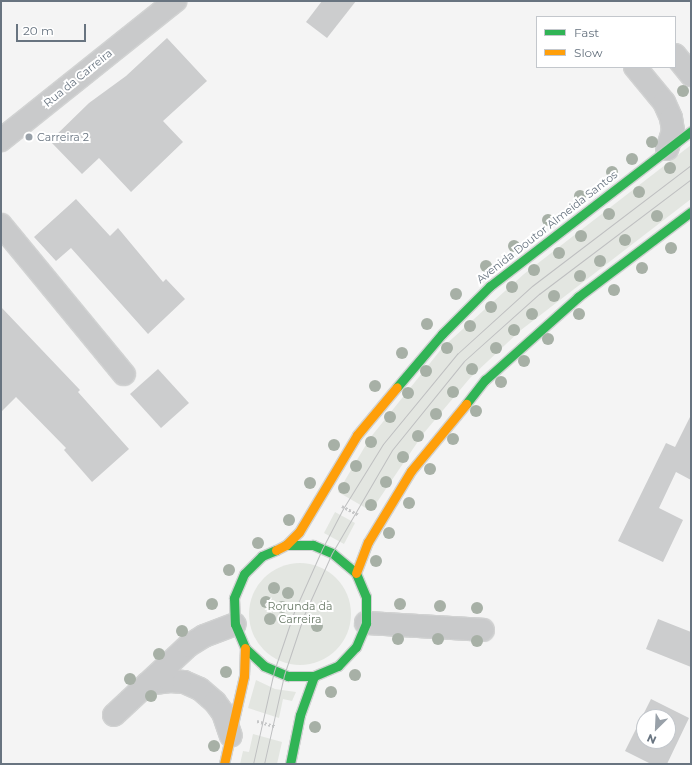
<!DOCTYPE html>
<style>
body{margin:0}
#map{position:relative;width:692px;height:765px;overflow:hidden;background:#f4f4f4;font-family:Montserrat,sans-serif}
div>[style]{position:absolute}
.green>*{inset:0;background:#e3e6e1}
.round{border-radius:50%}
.building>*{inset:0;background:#cccdce}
.path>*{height:2.5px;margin-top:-1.25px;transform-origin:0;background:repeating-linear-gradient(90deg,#c7c8c9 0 2px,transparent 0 4px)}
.roads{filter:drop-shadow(1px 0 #d1d2d2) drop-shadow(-1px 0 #d1d2d2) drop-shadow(0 1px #d1d2d2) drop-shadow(0 -1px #d1d2d2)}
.street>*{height:22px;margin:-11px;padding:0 11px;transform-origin:11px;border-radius:11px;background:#c9cacb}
.fast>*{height:9px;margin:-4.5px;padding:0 4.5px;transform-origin:4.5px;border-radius:4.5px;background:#30b455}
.slow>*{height:9px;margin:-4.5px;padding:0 4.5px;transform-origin:4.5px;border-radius:4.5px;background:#ff9f0a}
.tram>*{height:1px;margin:-0.5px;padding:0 0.5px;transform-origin:0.5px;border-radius:0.5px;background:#bebfc0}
.trees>*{width:12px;height:12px;margin:-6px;border-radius:50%;background:#a7b0a6}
.dots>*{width:11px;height:11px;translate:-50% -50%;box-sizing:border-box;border:2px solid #fff;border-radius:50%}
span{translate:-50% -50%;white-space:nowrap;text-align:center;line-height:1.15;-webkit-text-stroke:4px #fff;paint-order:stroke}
.street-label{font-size:11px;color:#687480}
.poi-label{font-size:11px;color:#687480}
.left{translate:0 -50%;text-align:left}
.park-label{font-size:11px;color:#687866}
.frame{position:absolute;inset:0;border:2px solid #687480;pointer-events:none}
.legend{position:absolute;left:536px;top:16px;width:140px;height:52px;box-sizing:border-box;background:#fff;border:1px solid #c3c7cc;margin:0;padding:5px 7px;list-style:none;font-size:12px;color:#687480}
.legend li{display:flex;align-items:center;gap:8px;height:20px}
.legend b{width:20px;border:1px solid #c3c7cc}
.north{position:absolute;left:636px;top:709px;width:40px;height:40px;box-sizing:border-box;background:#fff;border:1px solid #c3c7cc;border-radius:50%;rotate:204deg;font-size:11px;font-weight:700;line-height:16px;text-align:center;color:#687480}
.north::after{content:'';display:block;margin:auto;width:14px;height:18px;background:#99a1a9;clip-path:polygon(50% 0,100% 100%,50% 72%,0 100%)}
.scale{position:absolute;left:16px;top:24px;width:70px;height:18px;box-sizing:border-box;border:2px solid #687480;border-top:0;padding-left:5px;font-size:12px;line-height:14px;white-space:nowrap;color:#687480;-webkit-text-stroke:3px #fff;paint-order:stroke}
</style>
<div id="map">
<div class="green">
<i style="clip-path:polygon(691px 145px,691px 199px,521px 330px,470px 378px,423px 434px,371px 511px,338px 492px,370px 438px,443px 347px,524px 274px)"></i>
<i style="clip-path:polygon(335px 512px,355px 523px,344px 544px,324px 533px)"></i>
<i class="round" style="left:249px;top:563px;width:102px;height:102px"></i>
<i style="clip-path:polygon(256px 680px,275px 689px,296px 692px,292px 701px,283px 699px,279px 718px,248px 708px)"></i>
<i style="clip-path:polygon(253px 734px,282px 742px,277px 764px,240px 764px,243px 751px,249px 752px)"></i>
</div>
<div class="building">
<i style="clip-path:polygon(322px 1px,356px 1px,327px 38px,306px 22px)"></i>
<i style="clip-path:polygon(167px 38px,207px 81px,163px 121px,183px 142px,131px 192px,99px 158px,82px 174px,50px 141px,89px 103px,126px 76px)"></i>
<i style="clip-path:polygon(76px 199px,110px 236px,118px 228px,163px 282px,166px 279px,185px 299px,148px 334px,71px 248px,56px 261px,34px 237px)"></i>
<i style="clip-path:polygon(1px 307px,80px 390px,78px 392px,129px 449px,92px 482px,64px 450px,66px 448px,16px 397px,1px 412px)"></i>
<i style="clip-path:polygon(158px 369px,189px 403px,161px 428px,130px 394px)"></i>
<i style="clip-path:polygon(691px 415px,691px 480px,676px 472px,659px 508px,683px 520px,663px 562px,618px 541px,666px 443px,675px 447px)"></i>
<i style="clip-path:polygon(658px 619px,691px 632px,691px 667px,646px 649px)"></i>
<i style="clip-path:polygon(evenodd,651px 699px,689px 718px,667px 764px,651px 764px,625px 751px,651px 699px,644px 717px,668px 717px,668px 741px,644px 741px,644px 717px)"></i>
</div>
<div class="path">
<i style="left:342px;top:506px;width:19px;rotate:28deg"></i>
<i style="left:257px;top:721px;width:19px;rotate:16deg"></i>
</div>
<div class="roads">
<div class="street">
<i style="left:675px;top:55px;width:26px;rotate:51deg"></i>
<i style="left:635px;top:67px;width:45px;rotate:50.4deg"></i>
<i style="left:664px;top:102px;width:17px;rotate:66deg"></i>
<i style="left:671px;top:118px;width:13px;rotate:81deg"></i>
<i style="left:673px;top:131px;width:19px;rotate:108deg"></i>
<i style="left:1px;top:140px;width:223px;rotate:-38.6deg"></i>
<i style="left:1px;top:225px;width:193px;rotate:50.5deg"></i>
<i style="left:366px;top:623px;width:117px;rotate:3.4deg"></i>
<i style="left:147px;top:684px;width:23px;rotate:-7deg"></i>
<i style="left:170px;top:681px;width:14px;rotate:4deg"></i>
<i style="left:184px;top:682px;width:17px;rotate:24deg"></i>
<i style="left:200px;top:689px;width:20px;rotate:41deg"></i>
<i style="left:215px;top:702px;width:14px;rotate:54deg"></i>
<i style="left:223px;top:713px;width:24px;rotate:71deg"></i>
<i style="left:114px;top:715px;width:101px;rotate:-43deg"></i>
<i style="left:188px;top:646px;width:19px;rotate:-32deg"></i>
<i style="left:204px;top:636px;width:33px;rotate:-21deg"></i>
</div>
<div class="fast">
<i style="left:397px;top:387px;width:70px;rotate:-49.7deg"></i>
<i style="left:442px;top:334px;width:68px;rotate:-45deg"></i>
<i style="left:490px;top:286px;width:254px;rotate:-37.6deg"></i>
<i style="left:466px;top:404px;width:31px;rotate:-52deg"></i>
<i style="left:485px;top:380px;width:125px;rotate:-41.7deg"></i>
<i style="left:578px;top:297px;width:141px;rotate:-37deg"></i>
<i style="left:276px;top:550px;width:15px;rotate:157deg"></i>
<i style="left:262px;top:556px;width:25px;rotate:135deg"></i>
<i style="left:244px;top:574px;width:26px;rotate:113deg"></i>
<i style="left:234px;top:598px;width:26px;rotate:88deg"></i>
<i style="left:235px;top:624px;width:26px;rotate:67deg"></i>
<i style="left:245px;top:648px;width:26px;rotate:43deg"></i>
<i style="left:264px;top:666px;width:26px;rotate:23deg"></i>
<i style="left:288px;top:676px;width:26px"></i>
<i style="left:314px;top:676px;width:26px;rotate:-23deg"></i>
<i style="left:338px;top:666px;width:26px;rotate:-47deg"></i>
<i style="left:356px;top:647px;width:26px;rotate:-67deg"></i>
<i style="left:366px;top:623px;width:26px;rotate:-90deg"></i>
<i style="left:366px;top:597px;width:26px;rotate:-113deg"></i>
<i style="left:356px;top:573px;width:31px;rotate:-140deg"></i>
<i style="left:332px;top:553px;width:21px;rotate:-157deg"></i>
<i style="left:313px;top:545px;width:27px;rotate:180deg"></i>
<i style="left:290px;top:764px;width:50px;rotate:-78.5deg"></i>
<i style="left:300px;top:715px;width:41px;rotate:-70.3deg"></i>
</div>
<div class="slow">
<i style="left:276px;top:550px;width:11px;rotate:-27deg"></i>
<i style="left:286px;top:545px;width:18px;rotate:-45deg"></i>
<i style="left:299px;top:532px;width:113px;rotate:-59.1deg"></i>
<i style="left:357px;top:435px;width:62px;rotate:-50.2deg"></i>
<i style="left:356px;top:573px;width:33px;rotate:-69deg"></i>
<i style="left:368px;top:542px;width:83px;rotate:-58.8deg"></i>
<i style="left:411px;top:471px;width:87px;rotate:-50.6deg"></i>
<i style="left:224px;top:764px;width:90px;rotate:-77.2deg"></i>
<i style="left:244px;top:676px;width:28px;rotate:-88deg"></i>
</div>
</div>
<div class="tram">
<i style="left:253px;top:764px;width:95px;rotate:-77.3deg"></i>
<i style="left:274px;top:671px;width:62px;rotate:-71.3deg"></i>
<i style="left:294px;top:612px;width:69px;rotate:-66deg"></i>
<i style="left:322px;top:549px;width:47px;rotate:-62.4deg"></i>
<i style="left:344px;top:507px;width:74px;rotate:-58.2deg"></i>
<i style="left:383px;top:444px;width:117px;rotate:-50.6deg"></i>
<i style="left:457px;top:354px;width:101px;rotate:-42.2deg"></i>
<i style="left:532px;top:286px;width:200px;rotate:-37.3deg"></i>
<i style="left:264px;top:764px;width:91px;rotate:-77.3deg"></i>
<i style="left:284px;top:675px;width:63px;rotate:-71.6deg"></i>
<i style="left:304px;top:615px;width:68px;rotate:-65.7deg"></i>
<i style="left:332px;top:553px;width:119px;rotate:-59.8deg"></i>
<i style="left:392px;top:450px;width:114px;rotate:-51deg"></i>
<i style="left:464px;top:361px;width:101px;rotate:-41.8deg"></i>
<i style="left:539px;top:294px;width:191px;rotate:-37.1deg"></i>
</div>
<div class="trees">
<i style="left:683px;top:91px"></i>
<i style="left:652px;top:142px"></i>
<i style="left:632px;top:159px"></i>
<i style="left:670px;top:168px"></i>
<i style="left:612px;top:172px"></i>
<i style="left:639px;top:192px"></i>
<i style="left:580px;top:196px"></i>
<i style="left:609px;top:214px"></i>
<i style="left:657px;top:216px"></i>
<i style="left:548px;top:220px"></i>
<i style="left:581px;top:236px"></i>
<i style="left:625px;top:240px"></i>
<i style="left:514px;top:246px"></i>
<i style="left:671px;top:248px"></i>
<i style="left:559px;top:253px"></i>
<i style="left:600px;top:261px"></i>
<i style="left:486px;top:266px"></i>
<i style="left:642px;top:268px"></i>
<i style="left:534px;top:270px"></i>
<i style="left:580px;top:276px"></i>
<i style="left:512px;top:287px"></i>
<i style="left:614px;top:290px"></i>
<i style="left:456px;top:294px"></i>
<i style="left:554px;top:296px"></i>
<i style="left:491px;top:307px"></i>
<i style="left:532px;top:314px"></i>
<i style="left:579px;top:314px"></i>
<i style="left:427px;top:324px"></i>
<i style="left:470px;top:326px"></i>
<i style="left:514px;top:330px"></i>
<i style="left:548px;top:339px"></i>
<i style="left:447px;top:348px"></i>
<i style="left:496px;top:348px"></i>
<i style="left:402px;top:353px"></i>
<i style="left:524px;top:361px"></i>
<i style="left:472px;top:369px"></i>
<i style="left:426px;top:371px"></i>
<i style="left:501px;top:382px"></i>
<i style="left:375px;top:386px"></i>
<i style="left:453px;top:392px"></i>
<i style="left:408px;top:393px"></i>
<i style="left:476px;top:411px"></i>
<i style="left:436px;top:414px"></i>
<i style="left:390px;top:417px"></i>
<i style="left:418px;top:436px"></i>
<i style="left:453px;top:439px"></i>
<i style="left:371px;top:442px"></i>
<i style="left:334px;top:445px"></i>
<i style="left:403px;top:457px"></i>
<i style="left:356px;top:466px"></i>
<i style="left:430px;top:469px"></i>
<i style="left:386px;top:482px"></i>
<i style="left:310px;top:483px"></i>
<i style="left:344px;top:488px"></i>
<i style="left:409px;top:503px"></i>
<i style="left:371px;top:505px"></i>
<i style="left:289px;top:520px"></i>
<i style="left:389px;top:533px"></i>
<i style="left:258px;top:543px"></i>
<i style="left:376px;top:561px"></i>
<i style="left:229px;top:570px"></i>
<i style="left:274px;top:588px"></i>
<i style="left:288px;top:593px"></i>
<i style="left:266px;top:602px"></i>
<i style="left:212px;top:604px"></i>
<i style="left:400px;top:604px"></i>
<i style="left:325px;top:606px"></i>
<i style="left:440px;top:606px"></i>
<i style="left:282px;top:607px"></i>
<i style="left:477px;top:608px"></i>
<i style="left:270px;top:619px"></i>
<i style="left:317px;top:626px"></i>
<i style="left:182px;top:631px"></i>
<i style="left:398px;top:639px"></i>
<i style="left:438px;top:639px"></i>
<i style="left:477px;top:641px"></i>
<i style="left:159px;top:654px"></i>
<i style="left:226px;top:672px"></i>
<i style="left:355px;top:675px"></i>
<i style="left:130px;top:679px"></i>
<i style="left:331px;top:692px"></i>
<i style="left:151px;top:696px"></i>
<i style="left:315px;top:727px"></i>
<i style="left:214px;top:746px"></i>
</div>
<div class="dots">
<i style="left:29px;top:137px;background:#99a1a9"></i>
</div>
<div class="street-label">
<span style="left:78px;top:78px;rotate:-39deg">Rua da Carreira</span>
<span style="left:547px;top:227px;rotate:-38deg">Avenida Doutor Almeida Santos</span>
</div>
<div class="poi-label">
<span class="left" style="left:37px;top:137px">Carreira 2</span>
</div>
<div class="park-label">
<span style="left:300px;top:613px">Rorunda da<br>Carreira</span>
</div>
<div class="frame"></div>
<ul class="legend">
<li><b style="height:5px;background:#30b455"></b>Fast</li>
<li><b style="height:5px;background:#ff9f0a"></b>Slow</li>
</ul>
<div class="north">N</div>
<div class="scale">20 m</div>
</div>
